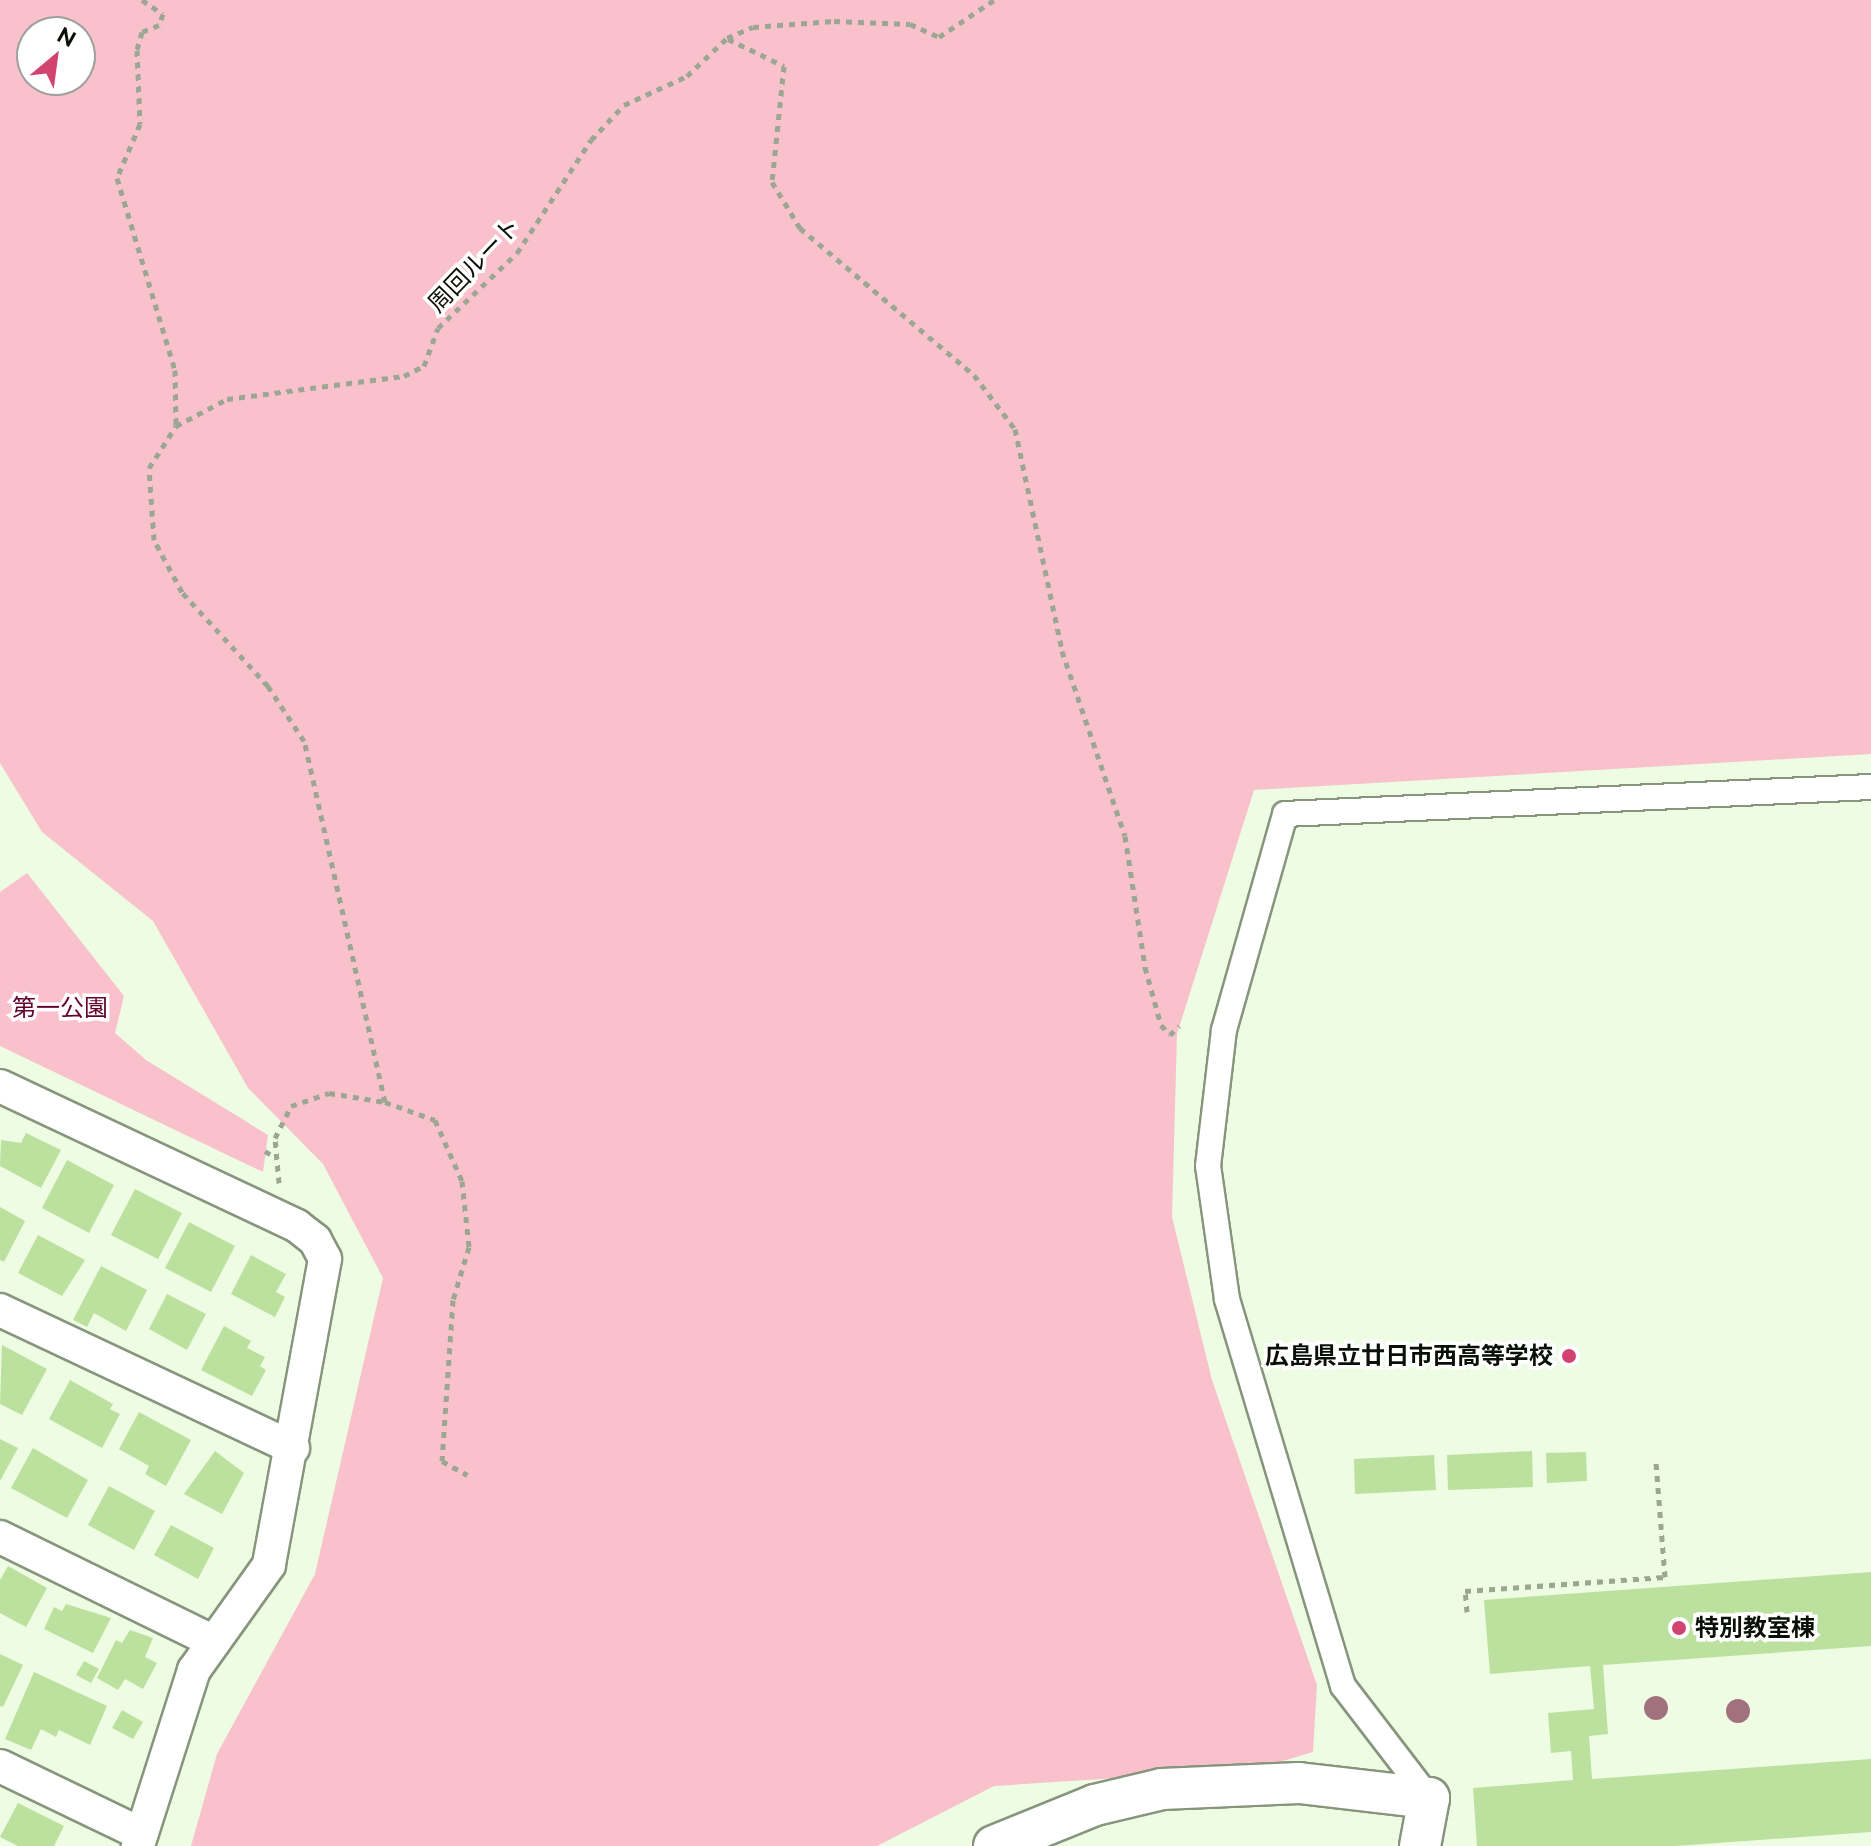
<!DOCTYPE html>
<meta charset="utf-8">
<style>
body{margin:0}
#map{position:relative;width:1871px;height:1846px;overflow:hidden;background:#edfce2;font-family:Raleway,"Noto Sans JP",sans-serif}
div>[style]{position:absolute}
.green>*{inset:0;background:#f8c1cc}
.building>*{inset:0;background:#bce19f}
.path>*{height:5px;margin-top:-2.5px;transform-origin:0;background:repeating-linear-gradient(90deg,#9ba793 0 6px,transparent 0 12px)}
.roads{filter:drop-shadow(2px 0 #87957d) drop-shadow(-2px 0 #87957d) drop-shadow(0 2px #87957d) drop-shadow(0 -2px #87957d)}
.pedestrian>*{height:24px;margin:-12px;padding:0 12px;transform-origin:12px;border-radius:12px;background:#fff}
.minor>*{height:32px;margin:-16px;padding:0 16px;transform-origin:16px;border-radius:16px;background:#fff}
.tertiary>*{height:40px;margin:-20px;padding:0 20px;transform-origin:20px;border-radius:20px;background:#fff}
.trees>*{width:24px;height:24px;margin:-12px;border-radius:50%;background:#a1727d}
.dots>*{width:22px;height:22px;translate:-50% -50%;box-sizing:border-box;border:4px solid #fff;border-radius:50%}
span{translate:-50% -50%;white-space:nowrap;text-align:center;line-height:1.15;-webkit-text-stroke:7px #fff;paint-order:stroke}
.street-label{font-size:24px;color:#0a0f07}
.park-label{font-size:24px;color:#62012a}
.poi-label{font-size:24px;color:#0a0f07;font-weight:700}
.right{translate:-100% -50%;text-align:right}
.left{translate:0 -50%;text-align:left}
.north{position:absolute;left:16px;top:16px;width:80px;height:80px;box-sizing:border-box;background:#fff;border:2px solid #9d9f9c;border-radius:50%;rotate:29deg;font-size:22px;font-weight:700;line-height:32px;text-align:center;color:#0a0f07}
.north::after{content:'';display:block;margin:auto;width:28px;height:36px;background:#d14471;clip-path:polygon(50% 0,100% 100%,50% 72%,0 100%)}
</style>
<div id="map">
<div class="green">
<i style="clip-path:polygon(evenodd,0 0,1871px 0,1871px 754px,1254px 790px,1177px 1034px,1172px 1217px,1212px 1380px,1317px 1685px,1313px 1752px,1256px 1769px,994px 1786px,877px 1846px,191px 1846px,217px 1754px,315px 1574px,383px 1278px,323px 1164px,248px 1088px,153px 921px,42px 832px,0 763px,0 0,32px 32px,80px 32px,80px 80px,32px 80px,32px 32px)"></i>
<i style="clip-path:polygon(27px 873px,124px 996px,115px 1033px,146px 1060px,268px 1135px,263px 1172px,0 1046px,0 892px)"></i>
</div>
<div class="building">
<i style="clip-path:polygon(26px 1133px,61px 1150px,41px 1188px,0 1166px,1px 1140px,21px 1143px)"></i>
<i style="clip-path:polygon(67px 1160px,114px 1185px,89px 1233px,42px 1208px)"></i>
<i style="clip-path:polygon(135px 1189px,182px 1213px,158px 1259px,111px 1235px)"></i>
<i style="clip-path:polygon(0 1207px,25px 1221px,4px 1262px,0 1260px)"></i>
<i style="clip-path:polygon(189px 1222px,235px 1246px,211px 1292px,165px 1268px)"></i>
<i style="clip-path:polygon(38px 1235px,85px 1260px,62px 1296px,18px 1273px)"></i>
<i style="clip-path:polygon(251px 1255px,286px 1274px,276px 1292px,285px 1297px,275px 1317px,231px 1294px)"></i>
<i style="clip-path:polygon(101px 1266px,147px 1290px,126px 1331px,94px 1313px,87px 1327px,73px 1320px)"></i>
<i style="clip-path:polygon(167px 1294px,206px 1314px,187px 1350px,149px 1329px)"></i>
<i style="clip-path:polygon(224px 1326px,251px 1341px,247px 1348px,265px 1357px,260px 1366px,266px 1370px,252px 1396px,201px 1370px)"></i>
<i style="clip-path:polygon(2px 1345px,47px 1369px,22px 1415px,0 1404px)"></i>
<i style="clip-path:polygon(70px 1380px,113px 1404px,110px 1409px,120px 1414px,102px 1448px,49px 1419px)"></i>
<i style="clip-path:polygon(139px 1412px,191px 1440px,166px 1486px,145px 1474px,149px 1466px,119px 1449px)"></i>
<i style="clip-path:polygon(0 1439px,18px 1448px,0 1481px)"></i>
<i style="clip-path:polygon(33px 1448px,88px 1480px,67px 1518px,11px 1488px)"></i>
<i style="clip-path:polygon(215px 1451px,244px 1473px,222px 1514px,184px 1494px)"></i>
<i style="clip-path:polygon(1532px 1451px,1533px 1487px,1448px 1490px,1447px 1455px)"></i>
<i style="clip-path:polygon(1586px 1452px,1587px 1481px,1547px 1483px,1546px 1453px)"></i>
<i style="clip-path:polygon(1434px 1455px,1436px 1490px,1355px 1494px,1354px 1459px)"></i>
<i style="clip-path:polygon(109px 1486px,155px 1511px,134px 1550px,88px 1525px)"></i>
<i style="clip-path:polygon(171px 1525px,214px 1548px,198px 1579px,154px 1555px)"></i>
<i style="clip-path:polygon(8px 1566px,47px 1588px,26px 1627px,0 1613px,0 1580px)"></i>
<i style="clip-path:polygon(1871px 1572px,1871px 1646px,1603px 1665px,1608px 1734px,1589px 1736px,1592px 1779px,1871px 1759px,1871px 1832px,1675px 1846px,1477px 1846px,1473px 1788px,1573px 1780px,1571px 1751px,1551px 1753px,1548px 1713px,1594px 1709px,1590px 1666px,1490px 1674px,1484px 1600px)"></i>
<i style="clip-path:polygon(66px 1604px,111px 1618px,93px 1653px,44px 1629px,54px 1607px,62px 1611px)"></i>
<i style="clip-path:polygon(130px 1630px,153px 1638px,145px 1657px,157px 1663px,143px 1689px,125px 1679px,118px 1690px,97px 1678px,116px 1640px,122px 1643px)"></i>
<i style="clip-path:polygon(0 1654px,23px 1665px,3px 1707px,0 1706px)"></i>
<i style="clip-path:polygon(84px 1661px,99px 1669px,91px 1683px,76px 1675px)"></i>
<i style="clip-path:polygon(34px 1672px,107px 1706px,90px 1745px,59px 1730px,56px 1737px,41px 1729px,31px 1750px,5px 1739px)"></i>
<i style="clip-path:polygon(122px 1710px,143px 1722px,133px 1739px,112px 1728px)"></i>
<i style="clip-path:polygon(18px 1803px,64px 1826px,54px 1846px,18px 1846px,0 1837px)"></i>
</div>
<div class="path">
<i style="left:142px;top:0;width:25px;rotate:34deg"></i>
<i style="left:163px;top:14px;width:12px;rotate:110deg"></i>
<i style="left:159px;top:25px;width:18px;rotate:158deg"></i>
<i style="left:142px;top:32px;width:19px;rotate:106deg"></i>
<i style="left:137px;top:50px;width:74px;rotate:87.7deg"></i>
<i style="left:140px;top:124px;width:59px;rotate:113.1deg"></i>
<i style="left:117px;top:178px;width:201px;rotate:73.2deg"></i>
<i style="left:175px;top:370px;width:56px;rotate:89deg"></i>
<i style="left:728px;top:39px;width:62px;rotate:25.7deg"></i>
<i style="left:784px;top:66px;width:117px;rotate:95.9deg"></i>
<i style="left:772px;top:182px;width:54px;rotate:58.7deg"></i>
<i style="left:800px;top:228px;width:228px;rotate:40.2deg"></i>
<i style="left:974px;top:375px;width:68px;rotate:52.8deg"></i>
<i style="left:1015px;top:429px;width:227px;rotate:78deg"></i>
<i style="left:1062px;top:651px;width:195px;rotate:71.2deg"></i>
<i style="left:1125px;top:836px;width:133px;rotate:81.3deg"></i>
<i style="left:1145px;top:967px;width:60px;rotate:74.6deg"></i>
<i style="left:1161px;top:1025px;width:13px;rotate:48deg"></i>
<i style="left:1170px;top:1035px;width:13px;rotate:-45deg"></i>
<i style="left:385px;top:1102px;width:53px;rotate:19.8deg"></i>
<i style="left:435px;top:1120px;width:67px;rotate:66.1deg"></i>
<i style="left:462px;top:1181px;width:66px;rotate:83.9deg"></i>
<i style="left:469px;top:1247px;width:55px;rotate:106.8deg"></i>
<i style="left:453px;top:1300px;width:161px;rotate:93.9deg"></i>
<i style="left:442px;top:1461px;width:29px;rotate:29deg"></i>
<i style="left:265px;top:1151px;width:13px;rotate:32deg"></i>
<i style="left:279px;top:1183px;width:45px;rotate:-95.1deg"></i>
<i style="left:275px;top:1138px;width:36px;rotate:-63deg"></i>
<i style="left:291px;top:1106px;width:40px;rotate:-18.9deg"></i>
<i style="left:329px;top:1093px;width:57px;rotate:9.1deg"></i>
<i style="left:385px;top:1102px;width:370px;rotate:-102.6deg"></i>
<i style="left:304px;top:741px;width:66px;rotate:-123.2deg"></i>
<i style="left:268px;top:686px;width:127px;rotate:-132.5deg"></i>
<i style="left:182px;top:592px;width:59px;rotate:-118.3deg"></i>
<i style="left:154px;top:540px;width:72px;rotate:-94deg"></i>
<i style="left:149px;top:468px;width:50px;rotate:-57.3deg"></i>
<i style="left:176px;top:426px;width:58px;rotate:-27.9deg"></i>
<i style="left:227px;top:399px;width:178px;rotate:-7.4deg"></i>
<i style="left:404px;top:376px;width:22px;rotate:-27deg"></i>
<i style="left:424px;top:366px;width:40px;rotate:-69.8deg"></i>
<i style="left:438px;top:328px;width:109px;rotate:-43.5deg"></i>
<i style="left:517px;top:253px;width:135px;rotate:-56.8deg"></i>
<i style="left:591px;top:140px;width:48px;rotate:-46.7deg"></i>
<i style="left:624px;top:105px;width:69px;rotate:-24.7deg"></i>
<i style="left:687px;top:76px;width:55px;rotate:-43.5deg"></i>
<i style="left:727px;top:38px;width:28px;rotate:-23deg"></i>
<i style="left:753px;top:27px;width:81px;rotate:-4.2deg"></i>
<i style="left:834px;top:21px;width:76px;rotate:2.3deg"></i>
<i style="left:910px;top:24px;width:32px;rotate:24deg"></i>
<i style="left:939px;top:37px;width:66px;rotate:-33.9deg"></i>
<i style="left:1467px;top:1612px;width:21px;rotate:-95deg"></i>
<i style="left:1465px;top:1591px;width:200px;rotate:-4deg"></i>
<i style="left:1665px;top:1577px;width:114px;rotate:-94.5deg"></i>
</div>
<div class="roads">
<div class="pedestrian">
<i style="left:1429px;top:1798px;width:141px;rotate:-127.5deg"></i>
<i style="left:1343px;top:1686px;width:404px;rotate:-106.7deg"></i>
<i style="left:1227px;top:1299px;width:134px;rotate:-98.1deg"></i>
<i style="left:1208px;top:1166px;width:137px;rotate:-83.3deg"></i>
<i style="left:1224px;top:1030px;width:224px;rotate:-74.2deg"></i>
<i style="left:1285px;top:814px;width:587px;rotate:-2.64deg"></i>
</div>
<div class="minor">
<i style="left:0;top:1086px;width:328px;rotate:25.2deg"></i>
<i style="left:297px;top:1226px;width:23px;rotate:38deg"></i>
<i style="left:315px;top:1240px;width:21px;rotate:62deg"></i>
<i style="left:325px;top:1259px;width:311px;rotate:100.4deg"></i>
<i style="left:269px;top:1565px;width:129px;rotate:125.5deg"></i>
<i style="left:194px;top:1670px;width:185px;rotate:107.7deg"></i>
<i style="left:0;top:1310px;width:324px;rotate:25.2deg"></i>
<i style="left:0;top:1537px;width:238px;rotate:26.1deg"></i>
<i style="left:0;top:1766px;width:157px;rotate:25.7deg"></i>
</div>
<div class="tertiary">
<i style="left:994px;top:1846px;width:109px;rotate:-22.1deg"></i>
<i style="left:1095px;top:1805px;width:69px;rotate:-13.4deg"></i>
<i style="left:1162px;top:1789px;width:137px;rotate:-2.5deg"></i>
<i style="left:1299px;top:1783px;width:131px;rotate:6.6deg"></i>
<i style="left:1429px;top:1798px;width:49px;rotate:100.6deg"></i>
</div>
</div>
<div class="trees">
<i style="left:1656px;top:1708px"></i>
<i style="left:1738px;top:1711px"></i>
</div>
<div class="dots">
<i style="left:1569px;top:1356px;background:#d14471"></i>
<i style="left:1679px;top:1628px;background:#d14471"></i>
</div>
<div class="street-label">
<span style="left:474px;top:265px;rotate:-46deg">周回ルート</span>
</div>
<div class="park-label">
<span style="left:60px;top:1008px">第一公園</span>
</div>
<div class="poi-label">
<span class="right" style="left:1553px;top:1356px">広島県立廿日市西高等学校</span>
<span class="left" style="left:1695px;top:1628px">特別教室棟</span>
</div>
<div class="north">N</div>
</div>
